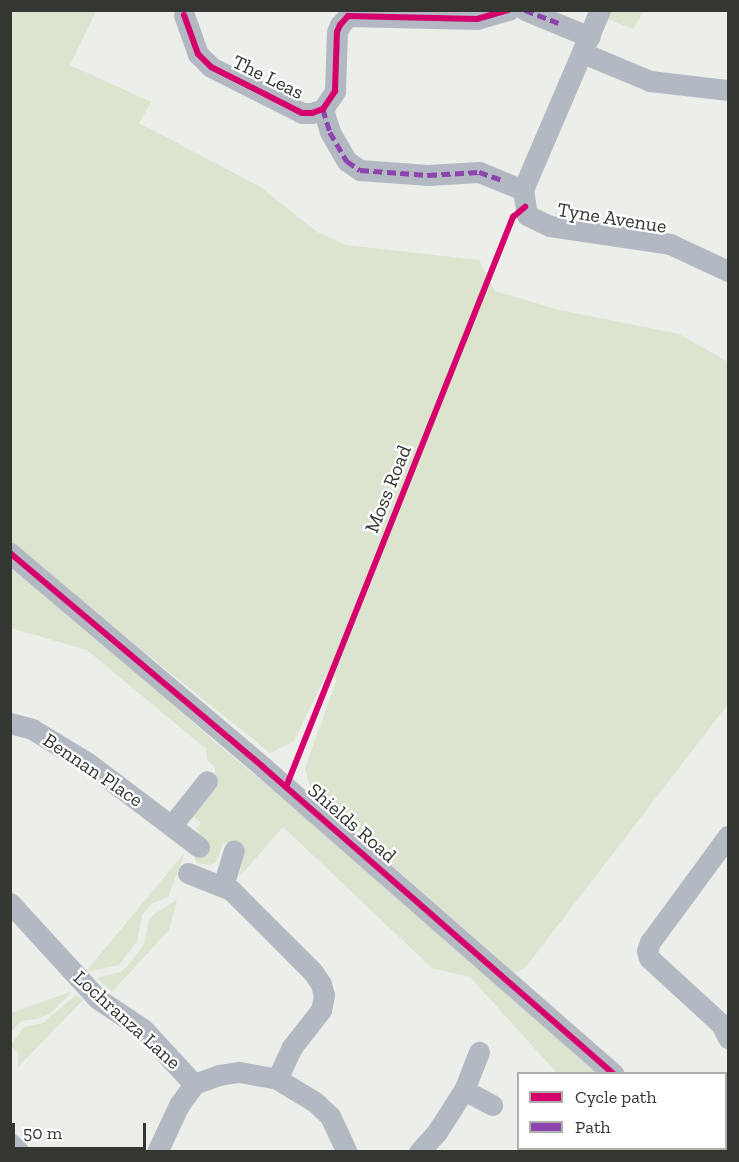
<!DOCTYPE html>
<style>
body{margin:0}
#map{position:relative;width:739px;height:1162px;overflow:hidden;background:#eceee9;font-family:"Zilla Slab",serif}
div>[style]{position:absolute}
.green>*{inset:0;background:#dae4cf}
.minor>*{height:21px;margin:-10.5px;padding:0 10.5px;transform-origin:10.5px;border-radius:10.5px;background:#b3b9c2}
.quiet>*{height:4.5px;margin-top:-2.25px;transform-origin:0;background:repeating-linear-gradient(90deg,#8e44ad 0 9px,transparent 0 13.5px)}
.cycleway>*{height:6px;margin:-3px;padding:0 3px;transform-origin:3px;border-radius:3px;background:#d6006c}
span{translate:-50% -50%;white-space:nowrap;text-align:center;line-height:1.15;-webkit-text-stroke:4.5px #fff;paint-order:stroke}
.street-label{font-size:20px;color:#343632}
.frame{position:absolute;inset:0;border:12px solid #343632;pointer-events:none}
.legend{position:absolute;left:517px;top:1072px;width:210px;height:78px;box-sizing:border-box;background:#fff;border:2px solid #aeafad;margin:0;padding:8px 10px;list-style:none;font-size:18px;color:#343632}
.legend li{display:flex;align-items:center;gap:12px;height:30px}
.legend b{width:30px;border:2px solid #aeafad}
.scale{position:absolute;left:12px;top:1123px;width:134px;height:27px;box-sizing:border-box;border:3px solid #343632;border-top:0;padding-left:8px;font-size:18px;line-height:21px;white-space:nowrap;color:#343632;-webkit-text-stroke:4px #fff;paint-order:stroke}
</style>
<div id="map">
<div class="green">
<i style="clip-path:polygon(11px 11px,96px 11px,70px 65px,151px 102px,139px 123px,259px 186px,317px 232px,346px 245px,479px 260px,495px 291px,559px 310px,679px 334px,728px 362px,728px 704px,525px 968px,515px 973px,312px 795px,305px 768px,337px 679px,327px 673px,294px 741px,270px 753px,86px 605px,11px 541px)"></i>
<i style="clip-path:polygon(610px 11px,644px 11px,633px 29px,608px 19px)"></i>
<i style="clip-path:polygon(10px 565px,109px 647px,216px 743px,302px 814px,602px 1073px,557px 1073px,470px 977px,432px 968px,283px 827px,239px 877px,244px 854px,243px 846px,238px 841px,223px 844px,216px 862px,211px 865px,197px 863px,194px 858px,208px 845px,196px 828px,201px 823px,190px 814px,215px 780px,215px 767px,207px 760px,206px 749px,87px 650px,11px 628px)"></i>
<i style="clip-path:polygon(185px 852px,168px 897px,151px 904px,142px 915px,137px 941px,119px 965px,90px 971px,88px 969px)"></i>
<i style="clip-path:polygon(177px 900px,169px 930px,112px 992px,97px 978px,120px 972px,128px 966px,144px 944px,149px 920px,154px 914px)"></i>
<i style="clip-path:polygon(73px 991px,51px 1013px,37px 1019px,21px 1021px,11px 1032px,11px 1013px)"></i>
<i style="clip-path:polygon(77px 994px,83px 1000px,18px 1067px,18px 1053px,11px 1045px,24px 1027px,43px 1023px)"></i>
<i style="clip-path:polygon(626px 1149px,686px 1149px,689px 1151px,628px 1152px)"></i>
</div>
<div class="minor">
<i style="left:525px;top:10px;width:70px;rotate:22.6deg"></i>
<i style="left:600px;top:10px;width:196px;rotate:113.2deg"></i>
<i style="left:523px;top:190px;width:25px;rotate:81deg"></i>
<i style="left:527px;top:215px;width:25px;rotate:26deg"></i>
<i style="left:550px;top:226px;width:121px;rotate:8.5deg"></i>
<i style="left:670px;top:244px;width:64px;rotate:25deg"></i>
<i style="left:184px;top:15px;width:41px;rotate:70.3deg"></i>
<i style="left:198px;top:54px;width:18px;rotate:45deg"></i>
<i style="left:211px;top:67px;width:102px;rotate:26.8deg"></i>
<i style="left:302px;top:113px;width:10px"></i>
<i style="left:312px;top:113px;width:12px;rotate:-20deg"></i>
<i style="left:323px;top:109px;width:22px;rotate:-56deg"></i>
<i style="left:335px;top:91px;width:59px;rotate:-88.1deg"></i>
<i style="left:337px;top:32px;width:8px;rotate:-67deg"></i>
<i style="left:340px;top:25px;width:12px;rotate:-48deg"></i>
<i style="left:348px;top:16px;width:129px;rotate:1.3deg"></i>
<i style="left:477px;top:19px;width:33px;rotate:-16deg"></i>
<i style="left:583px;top:53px;width:73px;rotate:22.7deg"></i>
<i style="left:650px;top:81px;width:79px;rotate:6.6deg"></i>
<i style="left:323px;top:109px;width:24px;rotate:73deg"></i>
<i style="left:330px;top:132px;width:34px;rotate:60deg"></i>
<i style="left:347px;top:161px;width:16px;rotate:35deg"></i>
<i style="left:360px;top:170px;width:68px;rotate:4.2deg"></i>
<i style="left:428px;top:175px;width:51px;rotate:-3.4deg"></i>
<i style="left:479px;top:172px;width:48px;rotate:22.2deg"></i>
<i style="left:10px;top:553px;width:331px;rotate:40.2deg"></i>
<i style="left:263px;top:767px;width:466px;rotate:41.2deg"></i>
<i style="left:10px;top:723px;width:23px;rotate:15deg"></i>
<i style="left:32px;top:729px;width:66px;rotate:31.3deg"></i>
<i style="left:88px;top:763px;width:139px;rotate:37.1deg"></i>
<i style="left:172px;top:825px;width:56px;rotate:-51.5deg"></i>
<i style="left:728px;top:836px;width:132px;rotate:126.3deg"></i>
<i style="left:650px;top:942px;width:9px;rotate:108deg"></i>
<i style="left:647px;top:951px;width:7px;rotate:74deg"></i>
<i style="left:649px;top:958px;width:98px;rotate:42.5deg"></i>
<i style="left:721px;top:1024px;width:16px;rotate:63deg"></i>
<i style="left:188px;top:873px;width:46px;rotate:21.6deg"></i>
<i style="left:231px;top:890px;width:116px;rotate:45deg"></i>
<i style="left:313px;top:972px;width:14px;rotate:56deg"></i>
<i style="left:321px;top:984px;width:11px;rotate:75deg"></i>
<i style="left:324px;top:995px;width:15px;rotate:101deg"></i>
<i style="left:321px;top:1010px;width:47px;rotate:128.1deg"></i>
<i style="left:292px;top:1047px;width:35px;rotate:115deg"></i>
<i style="left:223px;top:886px;width:37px;rotate:-73deg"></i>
<i style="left:10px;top:903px;width:130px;rotate:47.5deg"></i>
<i style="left:98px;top:999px;width:54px;rotate:33.7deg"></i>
<i style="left:143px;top:1029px;width:75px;rotate:47.2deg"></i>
<i style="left:464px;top:1090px;width:32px;rotate:28deg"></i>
<i style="left:10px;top:1143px;width:13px;rotate:45deg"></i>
<i style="left:701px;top:1148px;width:6px;rotate:45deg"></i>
<i style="left:157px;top:1152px;width:52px;rotate:-64.9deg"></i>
<i style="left:179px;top:1105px;width:26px;rotate:-54deg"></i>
<i style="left:194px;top:1084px;width:27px;rotate:-20deg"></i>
<i style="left:219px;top:1075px;width:20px;rotate:-9deg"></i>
<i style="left:239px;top:1072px;width:39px;rotate:10deg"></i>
<i style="left:277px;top:1079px;width:44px;rotate:31.2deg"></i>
<i style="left:315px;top:1102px;width:21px;rotate:43deg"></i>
<i style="left:330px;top:1116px;width:40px;rotate:65deg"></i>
<i style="left:419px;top:1152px;width:27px;rotate:-48deg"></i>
<i style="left:437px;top:1132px;width:50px;rotate:-57.3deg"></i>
<i style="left:464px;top:1090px;width:41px;rotate:-68.5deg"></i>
</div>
<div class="quiet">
<i style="left:525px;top:10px;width:40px;rotate:21deg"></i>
<i style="left:323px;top:109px;width:24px;rotate:73deg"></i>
<i style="left:330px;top:132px;width:34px;rotate:60deg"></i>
<i style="left:347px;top:161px;width:16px;rotate:35deg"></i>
<i style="left:360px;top:170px;width:68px;rotate:4.2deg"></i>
<i style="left:428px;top:175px;width:51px;rotate:-3.4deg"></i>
<i style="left:479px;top:172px;width:24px;rotate:19deg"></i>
</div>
<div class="cycleway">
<i style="left:184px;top:15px;width:41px;rotate:70.3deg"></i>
<i style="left:198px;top:54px;width:18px;rotate:45deg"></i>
<i style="left:211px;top:67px;width:102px;rotate:26.8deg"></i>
<i style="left:302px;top:113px;width:10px"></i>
<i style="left:312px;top:113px;width:12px;rotate:-20deg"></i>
<i style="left:323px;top:109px;width:22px;rotate:-56deg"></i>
<i style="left:335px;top:91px;width:59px;rotate:-88.1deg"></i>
<i style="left:337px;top:32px;width:8px;rotate:-67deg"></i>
<i style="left:340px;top:25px;width:12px;rotate:-48deg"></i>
<i style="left:348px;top:16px;width:129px;rotate:1.3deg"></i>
<i style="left:477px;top:19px;width:33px;rotate:-16deg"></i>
<i style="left:10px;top:553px;width:331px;rotate:40.2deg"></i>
<i style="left:263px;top:767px;width:466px;rotate:41.2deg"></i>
<i style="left:286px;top:787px;width:614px;rotate:-68.29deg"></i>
<i style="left:513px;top:217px;width:16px;rotate:-40deg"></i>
</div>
<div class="street-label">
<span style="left:268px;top:77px;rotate:26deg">The Leas</span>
<span style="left:612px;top:218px;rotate:9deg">Tyne Avenue</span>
<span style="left:388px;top:489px;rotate:-68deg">Moss Road</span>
<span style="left:93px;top:770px;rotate:34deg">Bennan Place</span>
<span style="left:352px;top:823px;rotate:41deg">Shields Road</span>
<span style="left:127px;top:1020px;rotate:42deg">Lochranza Lane</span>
</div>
<div class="frame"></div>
<ul class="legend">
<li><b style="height:8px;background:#d6006c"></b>Cycle path</li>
<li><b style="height:8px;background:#8e44ad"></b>Path</li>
</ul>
<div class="scale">50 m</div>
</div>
